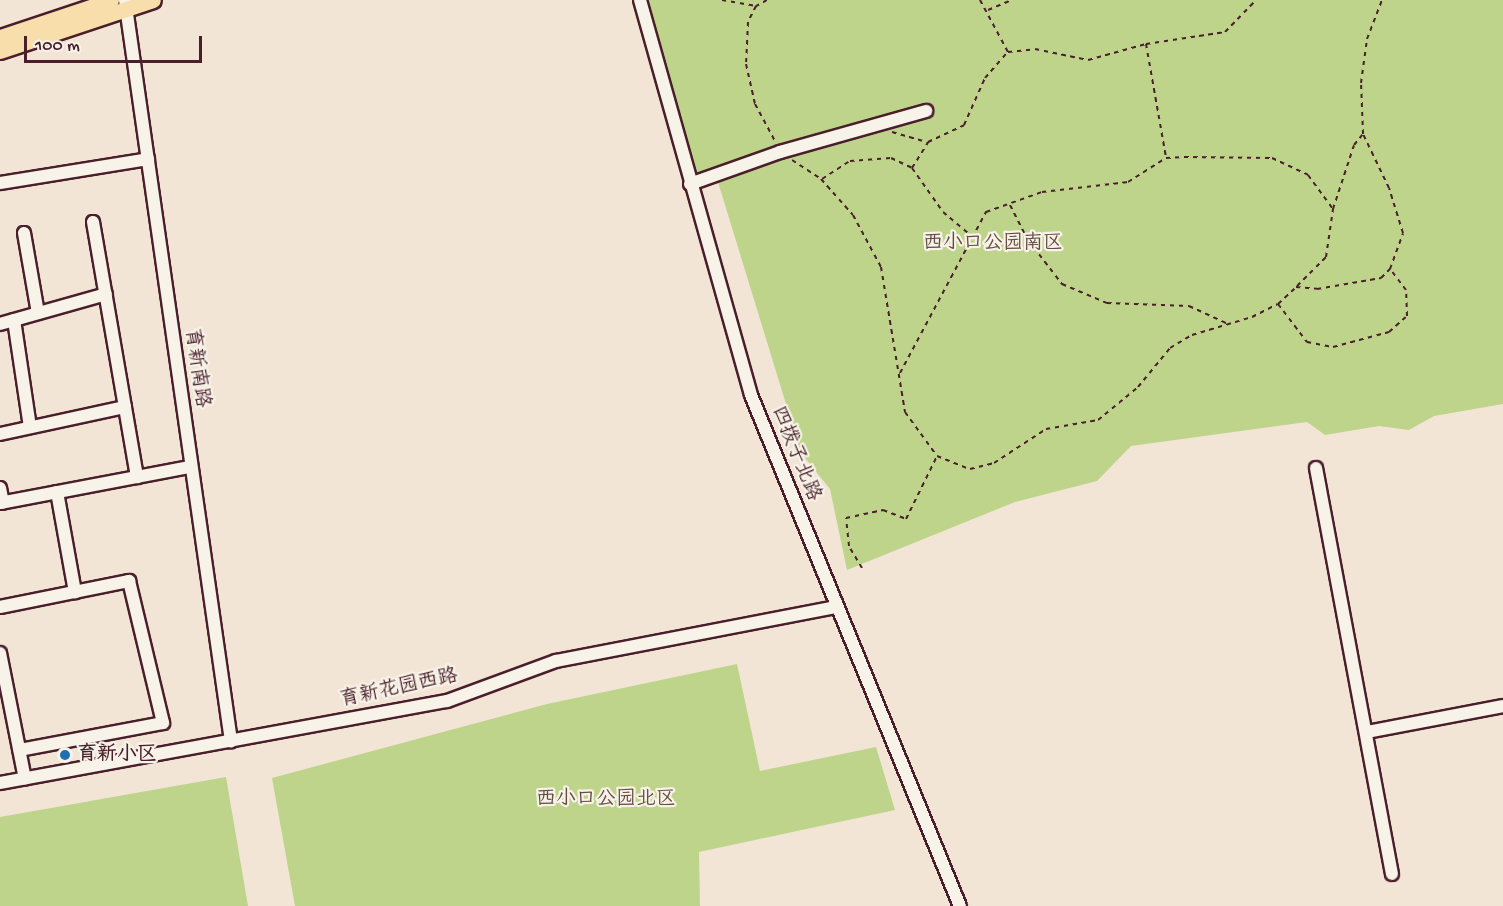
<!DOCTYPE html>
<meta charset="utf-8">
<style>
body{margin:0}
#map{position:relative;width:1503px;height:906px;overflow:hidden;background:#f2e5d6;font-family:"Gochi Hand","LXGW WenKai TC",sans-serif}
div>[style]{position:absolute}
.green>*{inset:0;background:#bed48a}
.path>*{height:2px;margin-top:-1px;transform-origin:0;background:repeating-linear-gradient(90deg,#4a1f2b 0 4.5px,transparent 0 9px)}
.roads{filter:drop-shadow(2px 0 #4a1f2b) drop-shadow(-2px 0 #4a1f2b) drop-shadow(0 2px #4a1f2b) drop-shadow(0 -2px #4a1f2b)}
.minor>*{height:12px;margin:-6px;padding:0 6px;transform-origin:6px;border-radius:6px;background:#f7f3e8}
.major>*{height:15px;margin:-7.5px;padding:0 7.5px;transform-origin:7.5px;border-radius:7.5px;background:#f8deab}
.dots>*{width:16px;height:16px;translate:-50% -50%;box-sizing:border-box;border:3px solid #f7f3e8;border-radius:50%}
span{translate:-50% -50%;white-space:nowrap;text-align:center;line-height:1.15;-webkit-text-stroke:4.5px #f7f3e8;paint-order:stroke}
.park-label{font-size:20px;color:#674c43}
.street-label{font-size:20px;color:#4a1f2b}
.poi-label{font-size:20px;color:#4a1f2b;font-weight:700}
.left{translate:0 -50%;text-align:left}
.scale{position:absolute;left:24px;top:36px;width:178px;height:27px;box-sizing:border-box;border:3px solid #4a1f2b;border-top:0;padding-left:8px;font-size:18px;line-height:21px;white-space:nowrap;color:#4a1f2b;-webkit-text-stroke:4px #f7f3e8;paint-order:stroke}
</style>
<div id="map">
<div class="green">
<i style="clip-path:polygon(643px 0,1503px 0,1503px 404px,1434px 416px,1409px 430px,1379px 426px,1325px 435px,1307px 422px,1131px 446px,1097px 481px,1015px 502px,847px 570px,830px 489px,801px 453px,718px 182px,690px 169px)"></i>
<i style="clip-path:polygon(737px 664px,760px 771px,876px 747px,895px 810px,699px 852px,700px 906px,295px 906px,272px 778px,547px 704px)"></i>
<i style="clip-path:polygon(226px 777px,248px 906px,0 906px,0 817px)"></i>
</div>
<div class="path">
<i style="left:722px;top:0;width:35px;rotate:10deg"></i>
<i style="left:767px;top:0;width:13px;rotate:151deg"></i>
<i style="left:756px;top:6px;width:18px;rotate:117deg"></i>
<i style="left:748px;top:22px;width:42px;rotate:92.7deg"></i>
<i style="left:746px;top:64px;width:41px;rotate:77.3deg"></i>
<i style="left:755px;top:104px;width:42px;rotate:61.6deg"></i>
<i style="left:980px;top:0;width:59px;rotate:61.7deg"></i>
<i style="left:988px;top:10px;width:25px;rotate:-23deg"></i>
<i style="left:1146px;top:44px;width:116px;rotate:80deg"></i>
<i style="left:892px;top:132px;width:36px;rotate:16deg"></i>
<i style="left:792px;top:160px;width:35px;rotate:33deg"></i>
<i style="left:821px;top:179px;width:48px;rotate:48.4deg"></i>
<i style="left:853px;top:215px;width:59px;rotate:61.7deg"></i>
<i style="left:881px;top:267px;width:147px;rotate:80.6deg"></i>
<i style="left:905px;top:412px;width:54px;rotate:54deg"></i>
<i style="left:937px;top:456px;width:35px;rotate:22deg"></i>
<i style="left:970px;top:469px;width:25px;rotate:-14deg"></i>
<i style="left:994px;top:463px;width:62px;rotate:-33.2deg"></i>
<i style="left:1046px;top:429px;width:53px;rotate:-9.8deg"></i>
<i style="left:1098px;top:420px;width:52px;rotate:-39.5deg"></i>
<i style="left:1138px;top:387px;width:50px;rotate:-50.6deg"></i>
<i style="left:1170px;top:348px;width:26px;rotate:-31deg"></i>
<i style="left:1192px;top:335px;width:63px;rotate:-16.7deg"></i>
<i style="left:1252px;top:317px;width:29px;rotate:-27deg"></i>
<i style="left:1278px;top:304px;width:25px;rotate:-43deg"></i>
<i style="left:1296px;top:287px;width:21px;rotate:5deg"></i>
<i style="left:1317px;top:289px;width:65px;rotate:-9.8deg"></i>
<i style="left:1381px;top:278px;width:13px;rotate:-45deg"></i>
<i style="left:1390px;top:269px;width:38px;rotate:-70deg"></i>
<i style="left:1403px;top:233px;width:47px;rotate:-107.3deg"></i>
<i style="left:1389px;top:188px;width:60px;rotate:-115.7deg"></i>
<i style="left:1363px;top:134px;width:51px;rotate:-92.2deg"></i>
<i style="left:1361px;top:83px;width:44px;rotate:-82.2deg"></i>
<i style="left:1367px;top:39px;width:42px;rotate:-69deg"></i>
<i style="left:912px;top:168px;width:31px;rotate:-58deg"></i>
<i style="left:928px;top:142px;width:40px;rotate:-25deg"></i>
<i style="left:964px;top:125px;width:51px;rotate:-65.9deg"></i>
<i style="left:985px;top:78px;width:35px;rotate:-49deg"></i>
<i style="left:1008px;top:52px;width:27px;rotate:-6deg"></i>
<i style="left:1035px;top:49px;width:54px;rotate:11.7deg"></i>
<i style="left:1088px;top:60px;width:60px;rotate:-15.4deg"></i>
<i style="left:1146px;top:44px;width:80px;rotate:-8.6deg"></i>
<i style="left:1225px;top:32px;width:45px;rotate:-45.9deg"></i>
<i style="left:822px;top:179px;width:33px;rotate:-33deg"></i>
<i style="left:850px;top:161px;width:41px;rotate:-4.2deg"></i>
<i style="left:891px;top:158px;width:23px;rotate:25deg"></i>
<i style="left:912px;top:168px;width:54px;rotate:54.8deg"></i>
<i style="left:943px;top:212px;width:38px;rotate:40deg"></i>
<i style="left:1010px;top:205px;width:39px;rotate:63deg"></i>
<i style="left:1028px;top:240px;width:56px;rotate:52.3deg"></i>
<i style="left:1062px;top:284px;width:49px;rotate:22.9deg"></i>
<i style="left:1107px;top:303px;width:82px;rotate:2.1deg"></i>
<i style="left:1189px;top:306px;width:41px;rotate:24.7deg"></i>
<i style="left:1297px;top:286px;width:41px;rotate:-45deg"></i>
<i style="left:1326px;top:257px;width:49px;rotate:-81.7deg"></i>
<i style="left:1333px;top:209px;width:67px;rotate:-71.8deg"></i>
<i style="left:1354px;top:145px;width:14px;rotate:-51deg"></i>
<i style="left:1278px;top:304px;width:48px;rotate:52.7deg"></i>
<i style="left:1307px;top:342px;width:26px;rotate:11deg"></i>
<i style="left:1333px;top:347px;width:58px;rotate:-15deg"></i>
<i style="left:1389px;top:332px;width:24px;rotate:-42deg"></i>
<i style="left:1407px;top:316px;width:26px;rotate:-92deg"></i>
<i style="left:1406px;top:290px;width:26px;rotate:-127deg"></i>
<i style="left:900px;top:373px;width:183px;rotate:-61.9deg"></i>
<i style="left:986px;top:212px;width:59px;rotate:-19.7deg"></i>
<i style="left:1042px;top:192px;width:87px;rotate:-6.6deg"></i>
<i style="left:1128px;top:182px;width:45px;rotate:-32.3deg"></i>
<i style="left:1166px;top:158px;width:18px;rotate:-3deg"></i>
<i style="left:1184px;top:157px;width:88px;rotate:0.7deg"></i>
<i style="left:1272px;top:158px;width:40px;rotate:25deg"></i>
<i style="left:1308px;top:175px;width:42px;rotate:53.7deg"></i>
<i style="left:862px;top:568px;width:26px;rotate:-121deg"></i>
<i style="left:849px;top:546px;width:28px;rotate:-96deg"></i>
<i style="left:846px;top:518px;width:38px;rotate:-12deg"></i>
<i style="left:883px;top:510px;width:25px;rotate:21deg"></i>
<i style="left:906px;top:519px;width:70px;rotate:-63.8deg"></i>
</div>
<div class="roads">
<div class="minor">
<i style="left:125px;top:0;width:749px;rotate:81.86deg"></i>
<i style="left:640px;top:0;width:410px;rotate:74.3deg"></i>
<i style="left:751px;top:395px;width:552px;rotate:67.76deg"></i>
<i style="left:0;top:183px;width:150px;rotate:-9.2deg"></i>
<i style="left:690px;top:184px;width:96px;rotate:-19.6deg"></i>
<i style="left:780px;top:152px;width:152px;rotate:-15.7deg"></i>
<i style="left:93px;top:222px;width:259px;rotate:80.2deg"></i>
<i style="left:24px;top:233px;width:81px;rotate:80.1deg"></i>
<i style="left:14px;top:320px;width:108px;rotate:81.5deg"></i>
<i style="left:0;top:324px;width:110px;rotate:-15.8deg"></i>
<i style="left:0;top:434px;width:128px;rotate:-12.2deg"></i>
<i style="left:1316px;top:468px;width:413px;rotate:79.4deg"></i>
<i style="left:0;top:488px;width:15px;rotate:79deg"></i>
<i style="left:57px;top:492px;width:102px;rotate:79.8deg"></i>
<i style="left:0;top:503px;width:192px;rotate:-10.8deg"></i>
<i style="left:0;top:607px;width:132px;rotate:-11.4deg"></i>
<i style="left:129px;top:581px;width:146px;rotate:76.5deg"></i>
<i style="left:163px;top:723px;width:146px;rotate:169.3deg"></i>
<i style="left:0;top:653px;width:128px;rotate:78.8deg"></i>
<i style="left:1367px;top:732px;width:138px;rotate:-10.8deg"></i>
<i style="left:0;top:783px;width:454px;rotate:-10.4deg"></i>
<i style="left:447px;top:701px;width:116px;rotate:-20.2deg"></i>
<i style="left:556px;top:661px;width:285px;rotate:-10.9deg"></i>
</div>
<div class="major">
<i style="left:0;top:37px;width:117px;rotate:-18.4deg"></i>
<i style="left:0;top:51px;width:161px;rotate:-18.4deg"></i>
</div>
</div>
<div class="dots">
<i style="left:65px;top:755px;background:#1f6fb2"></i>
</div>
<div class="park-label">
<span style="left:993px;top:244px">西小口公园南区</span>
<span style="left:606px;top:800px">西小口公园北区</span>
</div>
<div class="street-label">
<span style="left:196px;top:368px;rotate:82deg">育新南路</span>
<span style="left:795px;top:454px;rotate:68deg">四拨子北路</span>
<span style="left:399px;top:689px;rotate:-12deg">育新花园西路</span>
</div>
<div class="poi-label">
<span class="left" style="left:77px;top:755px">育新小区</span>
</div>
<div class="scale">100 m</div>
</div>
